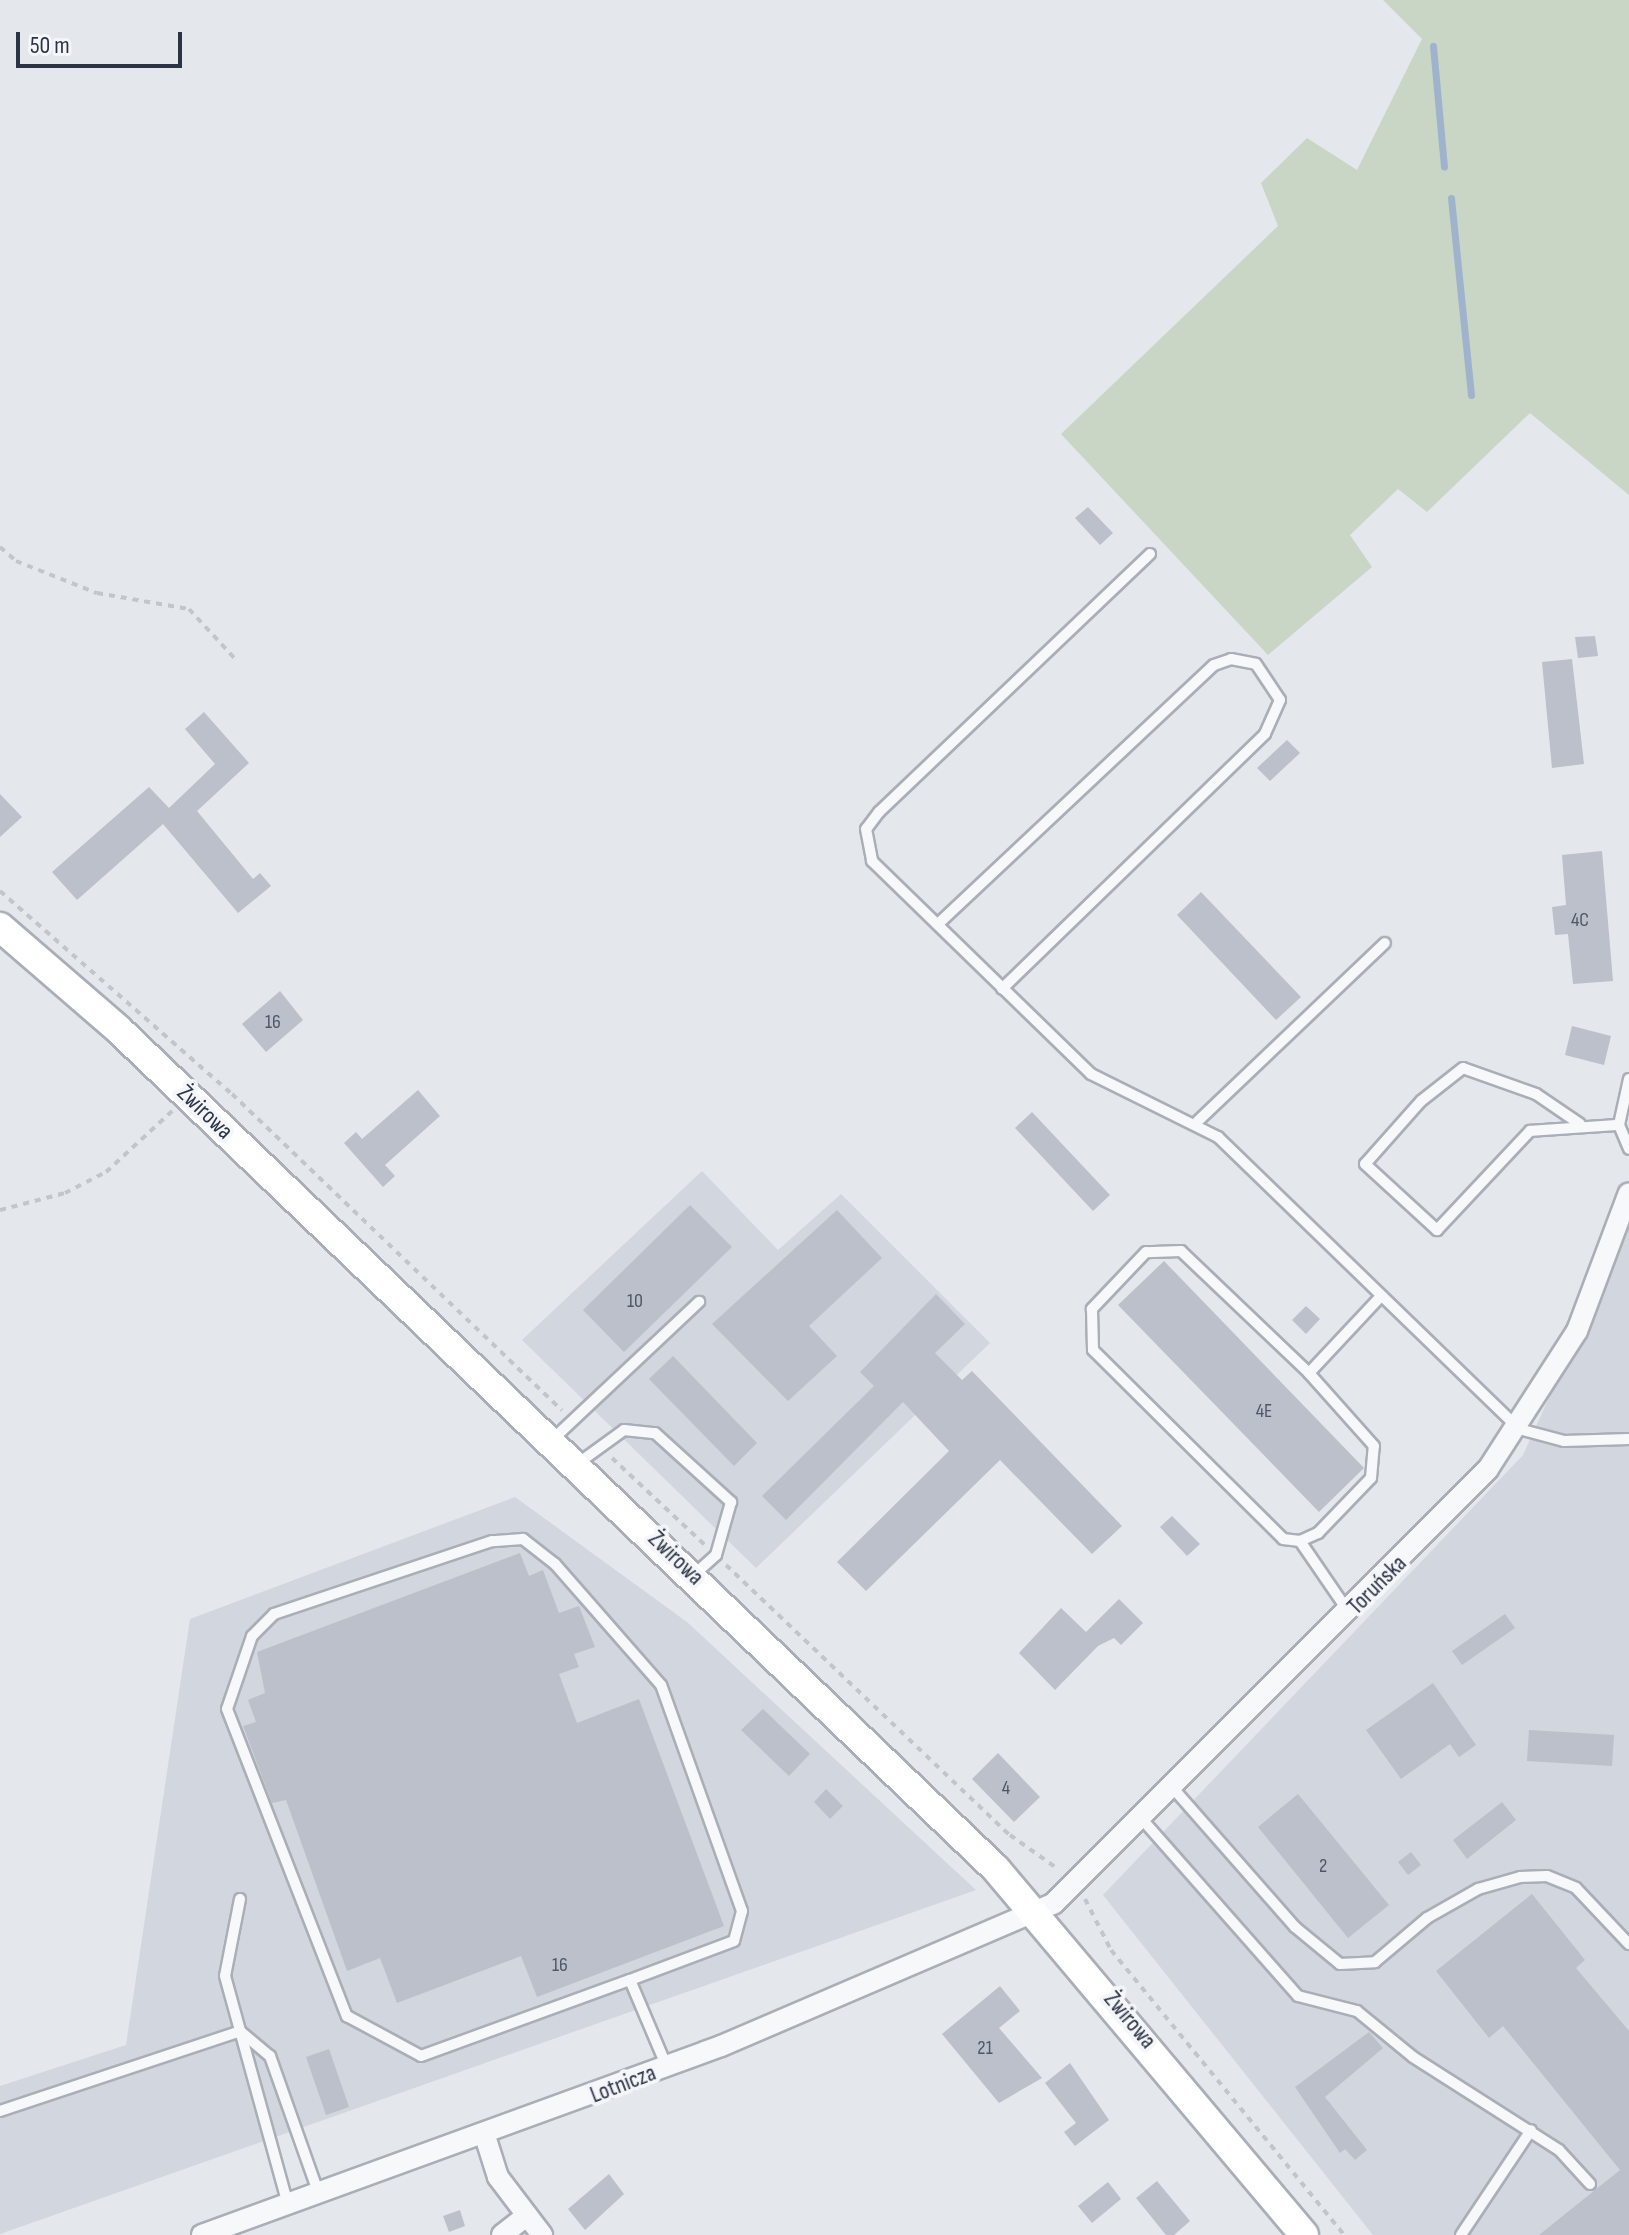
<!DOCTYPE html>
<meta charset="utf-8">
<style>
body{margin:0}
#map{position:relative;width:1629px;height:2235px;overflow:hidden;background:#e4e7ec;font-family:"Sofia Sans Condensed",sans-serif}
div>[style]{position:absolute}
.built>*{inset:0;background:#d2d6de}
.green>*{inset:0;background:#c9d6c5}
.stream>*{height:7px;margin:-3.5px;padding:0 3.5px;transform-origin:3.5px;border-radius:3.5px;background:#9fb4cc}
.building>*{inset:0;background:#bbc0ca}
.path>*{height:4px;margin-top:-2px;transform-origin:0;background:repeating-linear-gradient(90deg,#c2c5cb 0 6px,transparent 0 12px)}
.roads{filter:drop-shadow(2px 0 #a9aeb7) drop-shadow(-2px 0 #a9aeb7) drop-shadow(0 2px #a9aeb7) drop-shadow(0 -2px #a9aeb7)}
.lane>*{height:10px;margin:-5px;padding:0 5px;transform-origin:5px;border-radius:5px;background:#f7f8fa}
.street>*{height:20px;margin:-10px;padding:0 10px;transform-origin:10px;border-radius:10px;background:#f7f8fa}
.secondary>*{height:28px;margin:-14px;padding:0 14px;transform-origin:14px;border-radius:14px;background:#fff}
span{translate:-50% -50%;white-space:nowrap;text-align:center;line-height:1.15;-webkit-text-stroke:8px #f4f6f9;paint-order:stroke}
.number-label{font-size:20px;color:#4f5766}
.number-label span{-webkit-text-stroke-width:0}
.street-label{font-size:24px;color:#2b3445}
.scale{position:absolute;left:16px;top:32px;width:166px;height:36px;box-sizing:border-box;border:4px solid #2b3445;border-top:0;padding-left:10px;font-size:24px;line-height:28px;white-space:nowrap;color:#2b3445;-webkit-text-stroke:6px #f4f6f9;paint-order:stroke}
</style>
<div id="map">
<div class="built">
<i style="clip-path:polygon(702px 1171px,778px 1250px,841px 1194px,990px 1343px,756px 1568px,522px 1340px)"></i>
<i style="clip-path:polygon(1629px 1221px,1629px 2235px,1373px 2235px,1103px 1895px,1523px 1455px)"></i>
<i style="clip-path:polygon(515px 1497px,687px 1622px,976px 1890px,0 2234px,0 2086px,126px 2045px,190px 1619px)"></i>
</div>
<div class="green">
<i style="clip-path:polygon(1383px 0,1629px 0,1629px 495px,1530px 413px,1427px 512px,1398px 489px,1350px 535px,1372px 567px,1268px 655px,1061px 434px,1278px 226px,1261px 183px,1307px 138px,1357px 170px,1422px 39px)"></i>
</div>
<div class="stream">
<i style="left:1433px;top:46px;width:121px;rotate:84.8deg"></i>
<i style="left:1451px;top:198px;width:198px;rotate:84.2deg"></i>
</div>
<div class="building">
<i style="clip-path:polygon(1088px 507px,1113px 533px,1100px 545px,1075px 518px)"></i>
<i style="clip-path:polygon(1595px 636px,1598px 656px,1578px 658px,1575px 637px)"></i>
<i style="clip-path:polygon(1572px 659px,1584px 764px,1552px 768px,1542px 662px)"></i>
<i style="clip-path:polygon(204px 712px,249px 763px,197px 811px,253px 879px,260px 873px,271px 886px,238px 913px,163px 824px,77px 900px,52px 872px,149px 787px,169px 808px,215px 764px,185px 729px)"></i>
<i style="clip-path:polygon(1287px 740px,1300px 753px,1270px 781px,1257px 768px)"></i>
<i style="clip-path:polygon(0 794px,22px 817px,0 837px)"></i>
<i style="clip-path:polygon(1602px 851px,1613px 981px,1573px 984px,1568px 934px,1555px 935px,1552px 907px,1566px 905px,1562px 855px)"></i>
<i style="clip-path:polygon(1201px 892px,1301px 997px,1276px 1020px,1177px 915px)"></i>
<i style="clip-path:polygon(280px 991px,303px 1020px,266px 1052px,242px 1024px)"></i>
<i style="clip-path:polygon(1572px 1026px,1611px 1036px,1604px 1065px,1565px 1055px)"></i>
<i style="clip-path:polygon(418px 1090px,440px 1116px,385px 1165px,395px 1176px,383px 1187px,344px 1143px,356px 1132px,362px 1139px)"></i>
<i style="clip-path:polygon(1032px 1112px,1110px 1195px,1093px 1211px,1015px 1128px)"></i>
<i style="clip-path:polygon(690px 1205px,732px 1247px,624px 1352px,583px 1310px)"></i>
<i style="clip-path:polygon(837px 1210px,882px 1258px,809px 1326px,837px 1356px,788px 1401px,712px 1324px)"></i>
<i style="clip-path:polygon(1164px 1261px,1364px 1468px,1319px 1512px,1118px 1305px)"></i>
<i style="clip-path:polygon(936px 1294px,965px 1324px,935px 1353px,962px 1380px,972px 1371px,1122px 1526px,1092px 1554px,1000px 1460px,866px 1591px,837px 1562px,949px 1451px,903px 1402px,786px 1520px,762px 1496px,874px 1386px,860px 1372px)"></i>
<i style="clip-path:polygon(1306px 1306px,1320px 1319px,1306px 1334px,1292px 1320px)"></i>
<i style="clip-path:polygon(673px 1356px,757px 1443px,734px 1466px,649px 1379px)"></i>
<i style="clip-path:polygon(1172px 1516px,1200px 1544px,1187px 1556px,1160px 1527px)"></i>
<i style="clip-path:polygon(520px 1553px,529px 1576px,543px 1570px,559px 1613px,579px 1606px,595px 1647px,574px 1654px,579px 1667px,559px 1674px,577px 1723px,639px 1699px,724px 1926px,537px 1997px,521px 1956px,397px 2003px,380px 1958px,347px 1971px,286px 1800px,272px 1803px,243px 1726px,256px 1722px,248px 1700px,265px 1693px,257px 1652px)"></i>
<i style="clip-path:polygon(1119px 1599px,1143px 1623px,1121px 1645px,1114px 1638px,1098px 1646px,1055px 1690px,1019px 1653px,1061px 1608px,1086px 1632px)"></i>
<i style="clip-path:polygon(1505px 1614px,1515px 1628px,1462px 1665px,1452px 1651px)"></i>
<i style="clip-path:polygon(1433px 1683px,1476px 1745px,1459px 1757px,1450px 1744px,1401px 1779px,1366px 1730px)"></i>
<i style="clip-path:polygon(763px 1709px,810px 1754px,789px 1776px,741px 1730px)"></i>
<i style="clip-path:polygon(1529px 1730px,1614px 1735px,1612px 1766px,1527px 1761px)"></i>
<i style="clip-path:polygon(998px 1753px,1040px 1797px,1014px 1822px,972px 1779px)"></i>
<i style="clip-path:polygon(826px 1789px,843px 1806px,830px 1819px,814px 1802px)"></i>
<i style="clip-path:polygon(1298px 1794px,1389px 1905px,1348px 1938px,1258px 1827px)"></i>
<i style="clip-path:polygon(1502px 1802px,1516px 1820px,1467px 1859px,1453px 1840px)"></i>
<i style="clip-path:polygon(1411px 1852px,1421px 1865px,1408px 1875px,1398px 1862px)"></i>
<i style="clip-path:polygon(1532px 1894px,1585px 1960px,1576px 1968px,1629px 2031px,1629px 2235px,1539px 2235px,1620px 2170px,1503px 2026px,1489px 2038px,1436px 1971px)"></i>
<i style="clip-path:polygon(1000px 1986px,1020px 2011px,999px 2028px,1042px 2078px,999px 2103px,942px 2034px)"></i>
<i style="clip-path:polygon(1369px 2032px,1383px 2048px,1325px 2097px,1367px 2150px,1355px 2160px,1345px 2149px,1340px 2153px,1295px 2087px)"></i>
<i style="clip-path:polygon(329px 2049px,349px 2107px,326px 2115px,306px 2057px)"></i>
<i style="clip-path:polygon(1070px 2063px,1109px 2120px,1075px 2146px,1064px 2132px,1076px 2123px,1045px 2083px)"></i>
<i style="clip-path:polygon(609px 2174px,624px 2194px,585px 2230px,568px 2209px)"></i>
<i style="clip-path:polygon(1157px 2181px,1190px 2221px,1174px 2235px,1166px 2235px,1136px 2198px)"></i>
<i style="clip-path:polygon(1108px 2182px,1121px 2199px,1092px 2223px,1078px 2206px)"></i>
<i style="clip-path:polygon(460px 2210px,465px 2226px,449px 2232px,443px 2216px)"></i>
</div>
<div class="path">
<i style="left:0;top:547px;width:21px;rotate:41deg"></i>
<i style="left:16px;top:561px;width:87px;rotate:21.6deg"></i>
<i style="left:97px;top:593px;width:93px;rotate:9.9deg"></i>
<i style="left:189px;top:609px;width:69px;rotate:47.3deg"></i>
<i style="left:0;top:891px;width:308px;rotate:41.2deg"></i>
<i style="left:232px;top:1094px;width:457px;rotate:43.8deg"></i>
<i style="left:0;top:1210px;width:67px;rotate:-14.7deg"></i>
<i style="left:65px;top:1193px;width:46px;rotate:-27.1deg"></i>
<i style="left:106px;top:1172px;width:90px;rotate:-42.7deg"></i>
<i style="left:612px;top:1458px;width:127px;rotate:43.1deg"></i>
<i style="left:726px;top:1565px;width:392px;rotate:43.6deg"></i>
<i style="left:1010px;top:1835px;width:59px;rotate:35.3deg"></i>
<i style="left:1085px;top:1899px;width:57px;rotate:63deg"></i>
<i style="left:1111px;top:1950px;width:368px;rotate:50.7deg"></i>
</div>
<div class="roads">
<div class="lane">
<i style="left:1150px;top:554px;width:374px;rotate:136.4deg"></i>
<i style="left:879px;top:812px;width:21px;rotate:127deg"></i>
<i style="left:866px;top:829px;width:33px;rotate:79deg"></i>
<i style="left:872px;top:861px;width:305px;rotate:44.2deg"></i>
<i style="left:1091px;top:1074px;width:142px;rotate:26.4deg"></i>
<i style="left:1218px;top:1137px;width:419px;rotate:44.1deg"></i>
<i style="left:1519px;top:1429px;width:47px;rotate:14.9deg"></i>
<i style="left:1564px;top:1441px;width:65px;rotate:-1.8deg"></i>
<i style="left:938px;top:924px;width:378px;rotate:-43.2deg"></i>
<i style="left:1214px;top:665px;width:18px;rotate:-19deg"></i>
<i style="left:1231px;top:659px;width:25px;rotate:11deg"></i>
<i style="left:1256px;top:664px;width:43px;rotate:56.3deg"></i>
<i style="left:1280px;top:700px;width:37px;rotate:114deg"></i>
<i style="left:1265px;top:734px;width:366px;rotate:135.9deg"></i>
<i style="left:1629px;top:1079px;width:47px;rotate:102.3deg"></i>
<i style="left:1619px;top:1125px;width:26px;rotate:67deg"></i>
<i style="left:1198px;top:1121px;width:258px;rotate:-43.6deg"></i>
<i style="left:1580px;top:1124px;width:53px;rotate:-145.7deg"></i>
<i style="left:1536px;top:1094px;width:77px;rotate:-160.4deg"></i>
<i style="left:1463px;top:1068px;width:53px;rotate:141.8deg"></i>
<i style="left:1421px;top:1101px;width:84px;rotate:131.6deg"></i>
<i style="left:1365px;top:1164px;width:98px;rotate:42.5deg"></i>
<i style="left:1437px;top:1230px;width:136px;rotate:-46.8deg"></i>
<i style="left:1530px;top:1131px;width:89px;rotate:-3.9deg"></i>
<i style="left:1309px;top:1373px;width:177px;rotate:-136.4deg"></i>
<i style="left:1181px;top:1251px;width:35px;rotate:178deg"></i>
<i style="left:1146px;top:1252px;width:79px;rotate:133.5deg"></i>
<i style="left:1092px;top:1309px;width:41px;rotate:88.6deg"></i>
<i style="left:1093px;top:1350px;width:268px;rotate:44.8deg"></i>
<i style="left:1283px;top:1539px;width:17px;rotate:7deg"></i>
<i style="left:1300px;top:1541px;width:20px;rotate:-24deg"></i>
<i style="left:1318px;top:1533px;width:76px;rotate:-46.1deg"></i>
<i style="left:1371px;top:1478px;width:32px;rotate:-85deg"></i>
<i style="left:1374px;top:1446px;width:98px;rotate:-131.7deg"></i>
<i style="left:1309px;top:1373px;width:104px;rotate:-46.9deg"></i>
<i style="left:552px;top:1440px;width:202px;rotate:-43.2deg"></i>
<i style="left:577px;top:1464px;width:58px;rotate:-35.9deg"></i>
<i style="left:624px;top:1430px;width:31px;rotate:6deg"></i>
<i style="left:655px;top:1433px;width:103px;rotate:42.2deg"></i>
<i style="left:731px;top:1502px;width:55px;rotate:105.8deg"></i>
<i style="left:716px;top:1555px;width:30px;rotate:138deg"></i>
<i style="left:1300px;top:1541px;width:85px;rotate:55.6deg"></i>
<i style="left:1172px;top:1787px;width:186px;rotate:48.7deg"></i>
<i style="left:1295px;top:1927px;width:58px;rotate:39.4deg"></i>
<i style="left:1340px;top:1964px;width:35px;rotate:-3deg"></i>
<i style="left:1375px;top:1962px;width:68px;rotate:-40.2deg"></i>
<i style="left:1427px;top:1918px;width:59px;rotate:-29.6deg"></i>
<i style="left:1478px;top:1889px;width:44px;rotate:-15.9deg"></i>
<i style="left:1520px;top:1877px;width:27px;rotate:-2deg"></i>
<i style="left:1547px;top:1876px;width:31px;rotate:22deg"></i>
<i style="left:1576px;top:1888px;width:77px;rotate:46.6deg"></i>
<i style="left:1141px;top:1818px;width:237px;rotate:48.6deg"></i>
<i style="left:1298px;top:1996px;width:61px;rotate:14.3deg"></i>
<i style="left:1357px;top:2011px;width:72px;rotate:39.4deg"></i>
<i style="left:1413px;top:2057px;width:173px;rotate:32.5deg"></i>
<i style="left:1559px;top:2150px;width:46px;rotate:47.6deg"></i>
<i style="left:240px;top:1899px;width:78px;rotate:101deg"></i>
<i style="left:225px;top:1976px;width:238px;rotate:74.6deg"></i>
<i style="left:630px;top:1980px;width:111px;rotate:-20.6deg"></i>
<i style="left:734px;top:1941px;width:31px;rotate:-75deg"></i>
<i style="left:742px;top:1911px;width:240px;rotate:-109.7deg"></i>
<i style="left:661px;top:1685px;width:161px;rotate:-131.2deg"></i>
<i style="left:555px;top:1564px;width:41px;rotate:-142deg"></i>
<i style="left:523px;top:1539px;width:31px;rotate:176deg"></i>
<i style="left:492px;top:1541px;width:230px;rotate:161.5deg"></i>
<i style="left:274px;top:1614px;width:31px;rotate:135deg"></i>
<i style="left:252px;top:1636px;width:77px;rotate:108.9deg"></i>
<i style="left:227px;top:1709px;width:330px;rotate:68.7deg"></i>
<i style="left:347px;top:2016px;width:84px;rotate:28.4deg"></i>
<i style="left:421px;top:2056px;width:222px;rotate:-20deg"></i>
<i style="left:630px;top:1980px;width:95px;rotate:67deg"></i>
<i style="left:0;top:2111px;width:253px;rotate:-18.4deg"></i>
<i style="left:240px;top:2031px;width:39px;rotate:40deg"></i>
<i style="left:270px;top:2056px;width:146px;rotate:70.5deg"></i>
<i style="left:1461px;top:2235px;width:126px;rotate:-56.3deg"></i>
</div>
<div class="street">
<i style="left:485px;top:2136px;width:43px;rotate:72.4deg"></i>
<i style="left:498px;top:2177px;width:73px;rotate:52.8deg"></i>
<i style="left:202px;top:2235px;width:552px;rotate:-20.01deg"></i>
<i style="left:721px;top:2046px;width:361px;rotate:-23.2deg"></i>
<i style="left:1053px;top:1904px;width:615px;rotate:-45deg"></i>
<i style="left:1488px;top:1469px;width:164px;rotate:-57.2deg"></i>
<i style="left:1577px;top:1331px;width:147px;rotate:-69.4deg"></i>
<i style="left:502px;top:2235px;width:31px;rotate:-38deg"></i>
</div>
<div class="secondary">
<i style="left:0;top:927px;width:156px;rotate:40.8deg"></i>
<i style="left:118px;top:1029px;width:1215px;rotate:43.73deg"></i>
<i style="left:996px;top:1869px;width:478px;rotate:49.9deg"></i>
</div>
</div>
<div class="number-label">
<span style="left:1580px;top:920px">4C</span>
<span style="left:273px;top:1022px">16</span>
<span style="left:635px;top:1301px">10</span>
<span style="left:1264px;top:1411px">4E</span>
<span style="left:1006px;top:1788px">4</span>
<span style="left:1323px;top:1866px">2</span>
<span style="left:560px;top:1965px">16</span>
<span style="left:985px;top:2048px">21</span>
</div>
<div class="street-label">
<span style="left:205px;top:1112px;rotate:44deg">Żwirowa</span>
<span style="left:676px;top:1558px;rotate:44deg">Żwirowa</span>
<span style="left:1377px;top:1585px;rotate:-45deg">Toruńska</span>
<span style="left:1130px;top:2020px;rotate:50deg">Żwirowa</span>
<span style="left:623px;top:2084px;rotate:-21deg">Lotnicza</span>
</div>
<div class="scale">50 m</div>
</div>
